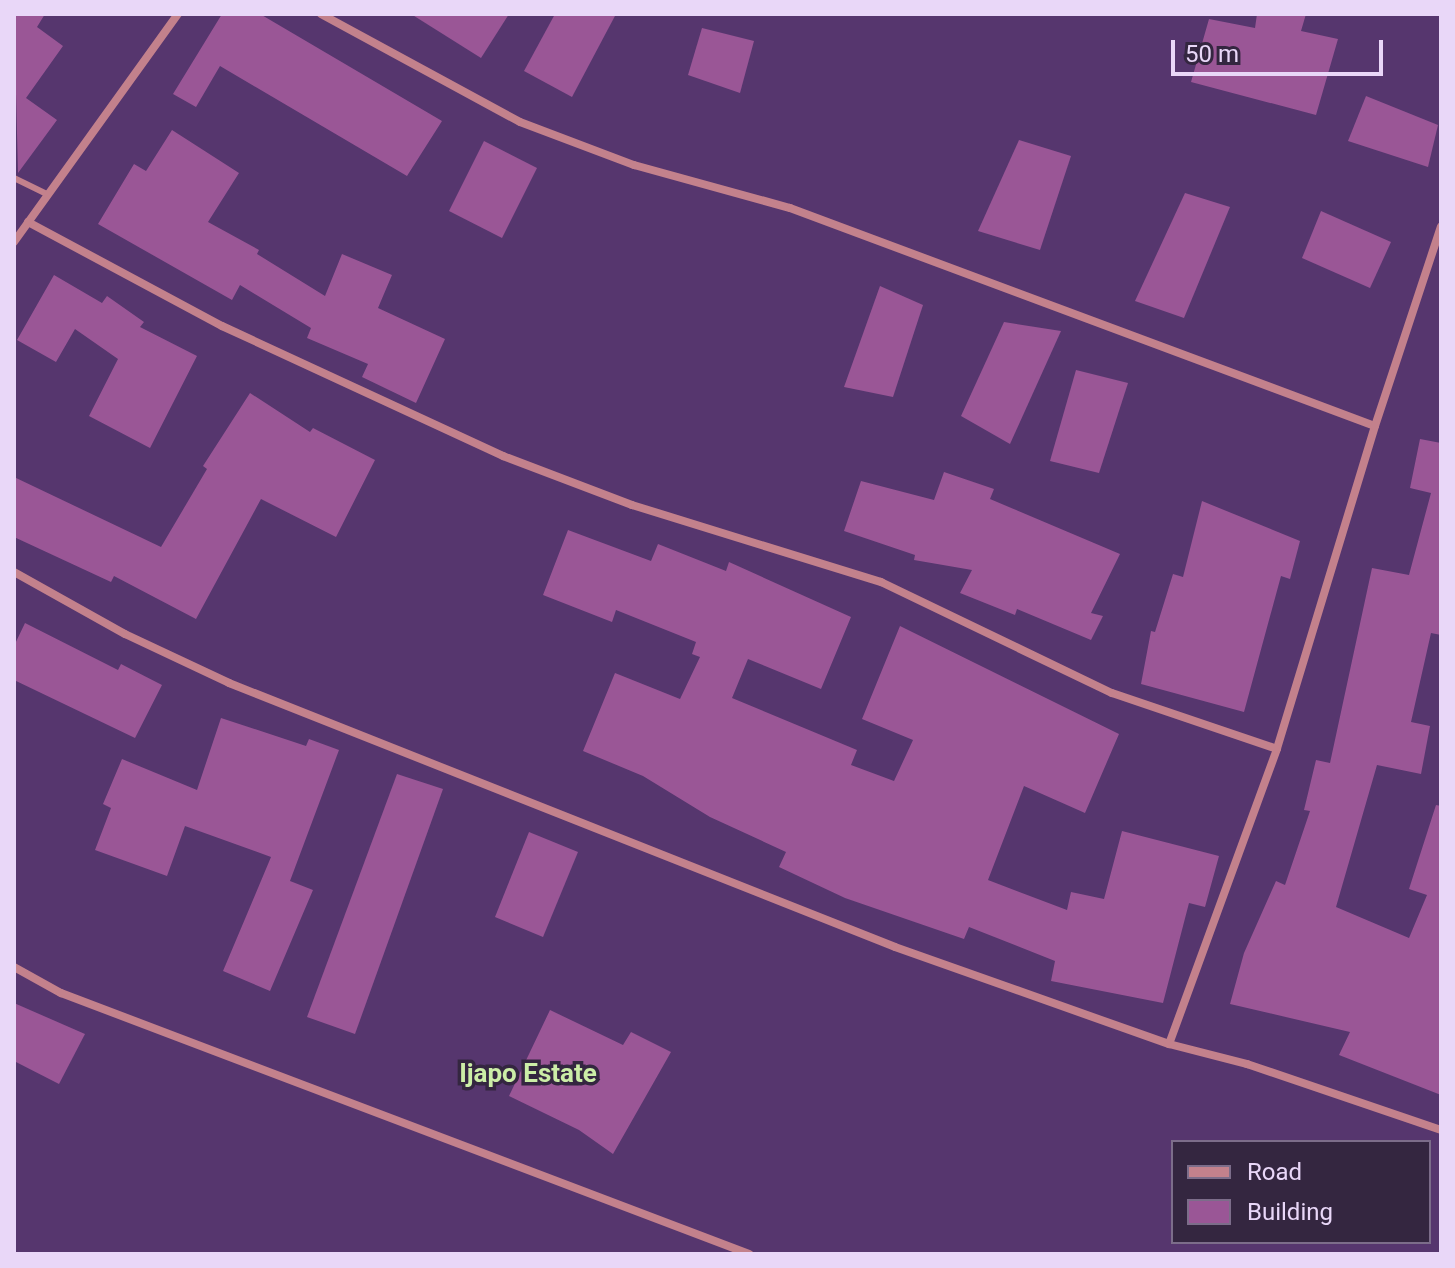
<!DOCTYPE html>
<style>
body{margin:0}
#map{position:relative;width:1455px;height:1268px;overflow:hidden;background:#56366e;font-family:Roboto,sans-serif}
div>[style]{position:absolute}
.building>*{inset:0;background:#9a5696}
.lane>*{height:6px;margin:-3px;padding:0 3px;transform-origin:3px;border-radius:3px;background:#c3818c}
.street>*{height:8px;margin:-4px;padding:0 4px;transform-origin:4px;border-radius:4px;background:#c3818c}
span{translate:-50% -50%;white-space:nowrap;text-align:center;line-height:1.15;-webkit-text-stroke:7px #342640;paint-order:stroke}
.neighbourhood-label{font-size:26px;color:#cceea7;font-weight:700}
.frame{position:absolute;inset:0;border:16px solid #e9d7f8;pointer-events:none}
.legend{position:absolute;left:1171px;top:1140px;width:260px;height:104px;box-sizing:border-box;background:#342640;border:2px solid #7c6d8a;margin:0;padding:10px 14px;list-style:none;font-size:24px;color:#e9d7f8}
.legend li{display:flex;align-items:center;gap:16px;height:40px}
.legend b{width:40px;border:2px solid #7c6d8a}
.scale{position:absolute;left:1171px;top:40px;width:212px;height:36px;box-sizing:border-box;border:4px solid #e9d7f8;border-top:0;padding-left:10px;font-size:24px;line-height:28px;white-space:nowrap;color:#e9d7f8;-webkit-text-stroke:6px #342640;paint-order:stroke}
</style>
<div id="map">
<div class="building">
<i style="clip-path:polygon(14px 14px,45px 14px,37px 27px,63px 46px,26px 98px,57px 120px,18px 173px)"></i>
<i style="clip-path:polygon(222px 14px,260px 14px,442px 121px,407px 176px,220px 66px,196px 107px,173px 94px)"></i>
<i style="clip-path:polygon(411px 14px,509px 14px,481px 58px)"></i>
<i style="clip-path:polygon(555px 14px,616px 14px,572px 97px,524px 71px)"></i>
<i style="clip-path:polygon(1257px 14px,1306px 14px,1301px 31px,1338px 39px,1316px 115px,1191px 82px,1209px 19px,1255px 28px)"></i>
<i style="clip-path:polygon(702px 28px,754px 41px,740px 93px,688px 75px)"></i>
<i style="clip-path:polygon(1366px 96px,1438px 125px,1428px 167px,1348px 141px)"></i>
<i style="clip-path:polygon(172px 130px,239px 173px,208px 222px,259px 250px,257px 254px,325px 296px,342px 254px,392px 275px,378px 308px,445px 339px,416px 403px,362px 377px,368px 364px,307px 338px,311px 328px,240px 285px,232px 300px,98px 224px,134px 164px,146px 171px)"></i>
<i style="clip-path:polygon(1019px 140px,1071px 156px,1040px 250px,978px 231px)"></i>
<i style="clip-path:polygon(484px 141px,537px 168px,502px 238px,449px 211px)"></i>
<i style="clip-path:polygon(1185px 193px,1230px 207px,1184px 318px,1135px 301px)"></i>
<i style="clip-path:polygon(1321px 211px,1391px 242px,1370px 288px,1302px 258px)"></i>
<i style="clip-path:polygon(54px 275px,102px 303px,107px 296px,144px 322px,140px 327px,197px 356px,150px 448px,89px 416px,118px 359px,75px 329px,56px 362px,17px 340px)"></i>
<i style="clip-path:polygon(880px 286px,923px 305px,893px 397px,844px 387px)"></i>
<i style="clip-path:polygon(1004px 322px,1061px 331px,1010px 444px,961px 416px)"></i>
<i style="clip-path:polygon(1076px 370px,1128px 383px,1099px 473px,1050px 461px)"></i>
<i style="clip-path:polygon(250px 393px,310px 432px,313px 428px,375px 460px,336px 537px,261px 499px,196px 619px,114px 576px,111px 582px,14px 537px,14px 477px,161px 547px,207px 469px,203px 466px)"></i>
<i style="clip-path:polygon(1420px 439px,1441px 443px,1441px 635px,1431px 633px,1411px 722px,1430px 726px,1421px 774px,1377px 765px,1336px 907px,1409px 938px,1427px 895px,1409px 889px,1436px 805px,1441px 806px,1441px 1095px,1339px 1055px,1350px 1032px,1230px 1004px,1244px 953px,1276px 881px,1285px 885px,1310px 811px,1304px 810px,1316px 760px,1330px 763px,1372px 568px,1409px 575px,1431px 493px,1410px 488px)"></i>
<i style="clip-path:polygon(944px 472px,994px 489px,990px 499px,1120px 554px,1091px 613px,1103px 616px,1091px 640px,1017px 609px,1015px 615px,960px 593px,972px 570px,914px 560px,915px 555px,844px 531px,861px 481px,934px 500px)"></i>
<i style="clip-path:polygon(1202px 501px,1300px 541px,1290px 579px,1281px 576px,1244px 712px,1141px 684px,1151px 631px,1155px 632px,1173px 574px,1183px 577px)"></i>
<i style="clip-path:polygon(568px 530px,651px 561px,658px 544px,726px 571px,729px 562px,851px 617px,821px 689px,748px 659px,732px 698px,857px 750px,851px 765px,894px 781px,913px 740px,862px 719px,900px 626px,1119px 734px,1085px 813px,1024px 786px,988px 880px,1067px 910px,1071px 892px,1104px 899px,1122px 831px,1219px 856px,1205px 907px,1189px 903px,1163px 1003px,1051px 981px,1055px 961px,969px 927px,964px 939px,845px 898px,779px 867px,786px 852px,710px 817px,643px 776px,583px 751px,615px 673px,680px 699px,700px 657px,692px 654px,696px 642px,616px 610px,612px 622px,543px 595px)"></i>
<i style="clip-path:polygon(25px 623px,118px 670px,121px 664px,162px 685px,135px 738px,14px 680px,14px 646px)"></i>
<i style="clip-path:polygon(221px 718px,306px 746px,309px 739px,339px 750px,290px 881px,313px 890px,270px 991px,223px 971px,271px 857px,185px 826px,167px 876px,95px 850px,111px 808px,103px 804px,122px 759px,197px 790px)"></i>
<i style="clip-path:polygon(397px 774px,443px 789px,355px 1034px,307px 1017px)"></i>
<i style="clip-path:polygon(529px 832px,578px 852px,543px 937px,495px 917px)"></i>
<i style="clip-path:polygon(14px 1003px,85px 1034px,59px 1084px,14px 1061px)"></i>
<i style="clip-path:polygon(550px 1010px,623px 1045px,631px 1032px,671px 1052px,613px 1154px,579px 1130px,509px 1096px)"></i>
</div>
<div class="lane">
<i style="left:14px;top:178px;width:37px;rotate:26deg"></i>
</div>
<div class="street">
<i style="left:321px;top:14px;width:226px;rotate:28.5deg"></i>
<i style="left:520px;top:122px;width:122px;rotate:20.7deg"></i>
<i style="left:634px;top:165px;width:162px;rotate:15.4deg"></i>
<i style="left:790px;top:208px;width:624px;rotate:20.44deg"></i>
<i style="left:1375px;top:426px;width:338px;rotate:106.9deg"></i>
<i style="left:1277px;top:749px;width:314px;rotate:110.1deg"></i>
<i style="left:28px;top:222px;width:220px;rotate:28.2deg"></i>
<i style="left:222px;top:326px;width:310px;rotate:24.8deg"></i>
<i style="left:503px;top:456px;width:138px;rotate:20.8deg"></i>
<i style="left:632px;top:505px;width:261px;rotate:17.2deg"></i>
<i style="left:881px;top:582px;width:256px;rotate:25.7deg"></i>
<i style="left:1112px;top:693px;width:174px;rotate:18.7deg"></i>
<i style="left:14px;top:242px;width:281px;rotate:-54.3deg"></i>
<i style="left:1375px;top:426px;width:210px;rotate:-71.7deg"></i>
<i style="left:14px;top:572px;width:127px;rotate:29.2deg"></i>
<i style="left:125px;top:634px;width:115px;rotate:25.2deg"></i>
<i style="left:229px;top:683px;width:716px;rotate:21.62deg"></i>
<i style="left:895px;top:947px;width:291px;rotate:19.5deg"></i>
<i style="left:1169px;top:1044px;width:81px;rotate:14.4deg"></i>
<i style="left:1247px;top:1064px;width:205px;rotate:18.8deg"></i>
<i style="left:14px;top:967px;width:54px;rotate:29deg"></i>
<i style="left:61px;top:993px;width:736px;rotate:20.77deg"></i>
</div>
<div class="neighbourhood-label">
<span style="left:528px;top:1074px">Ijapo Estate</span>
</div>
<div class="frame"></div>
<ul class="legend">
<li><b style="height:10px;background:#c3818c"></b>Road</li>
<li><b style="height:22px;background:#9a5696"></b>Building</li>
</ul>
<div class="scale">50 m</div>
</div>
